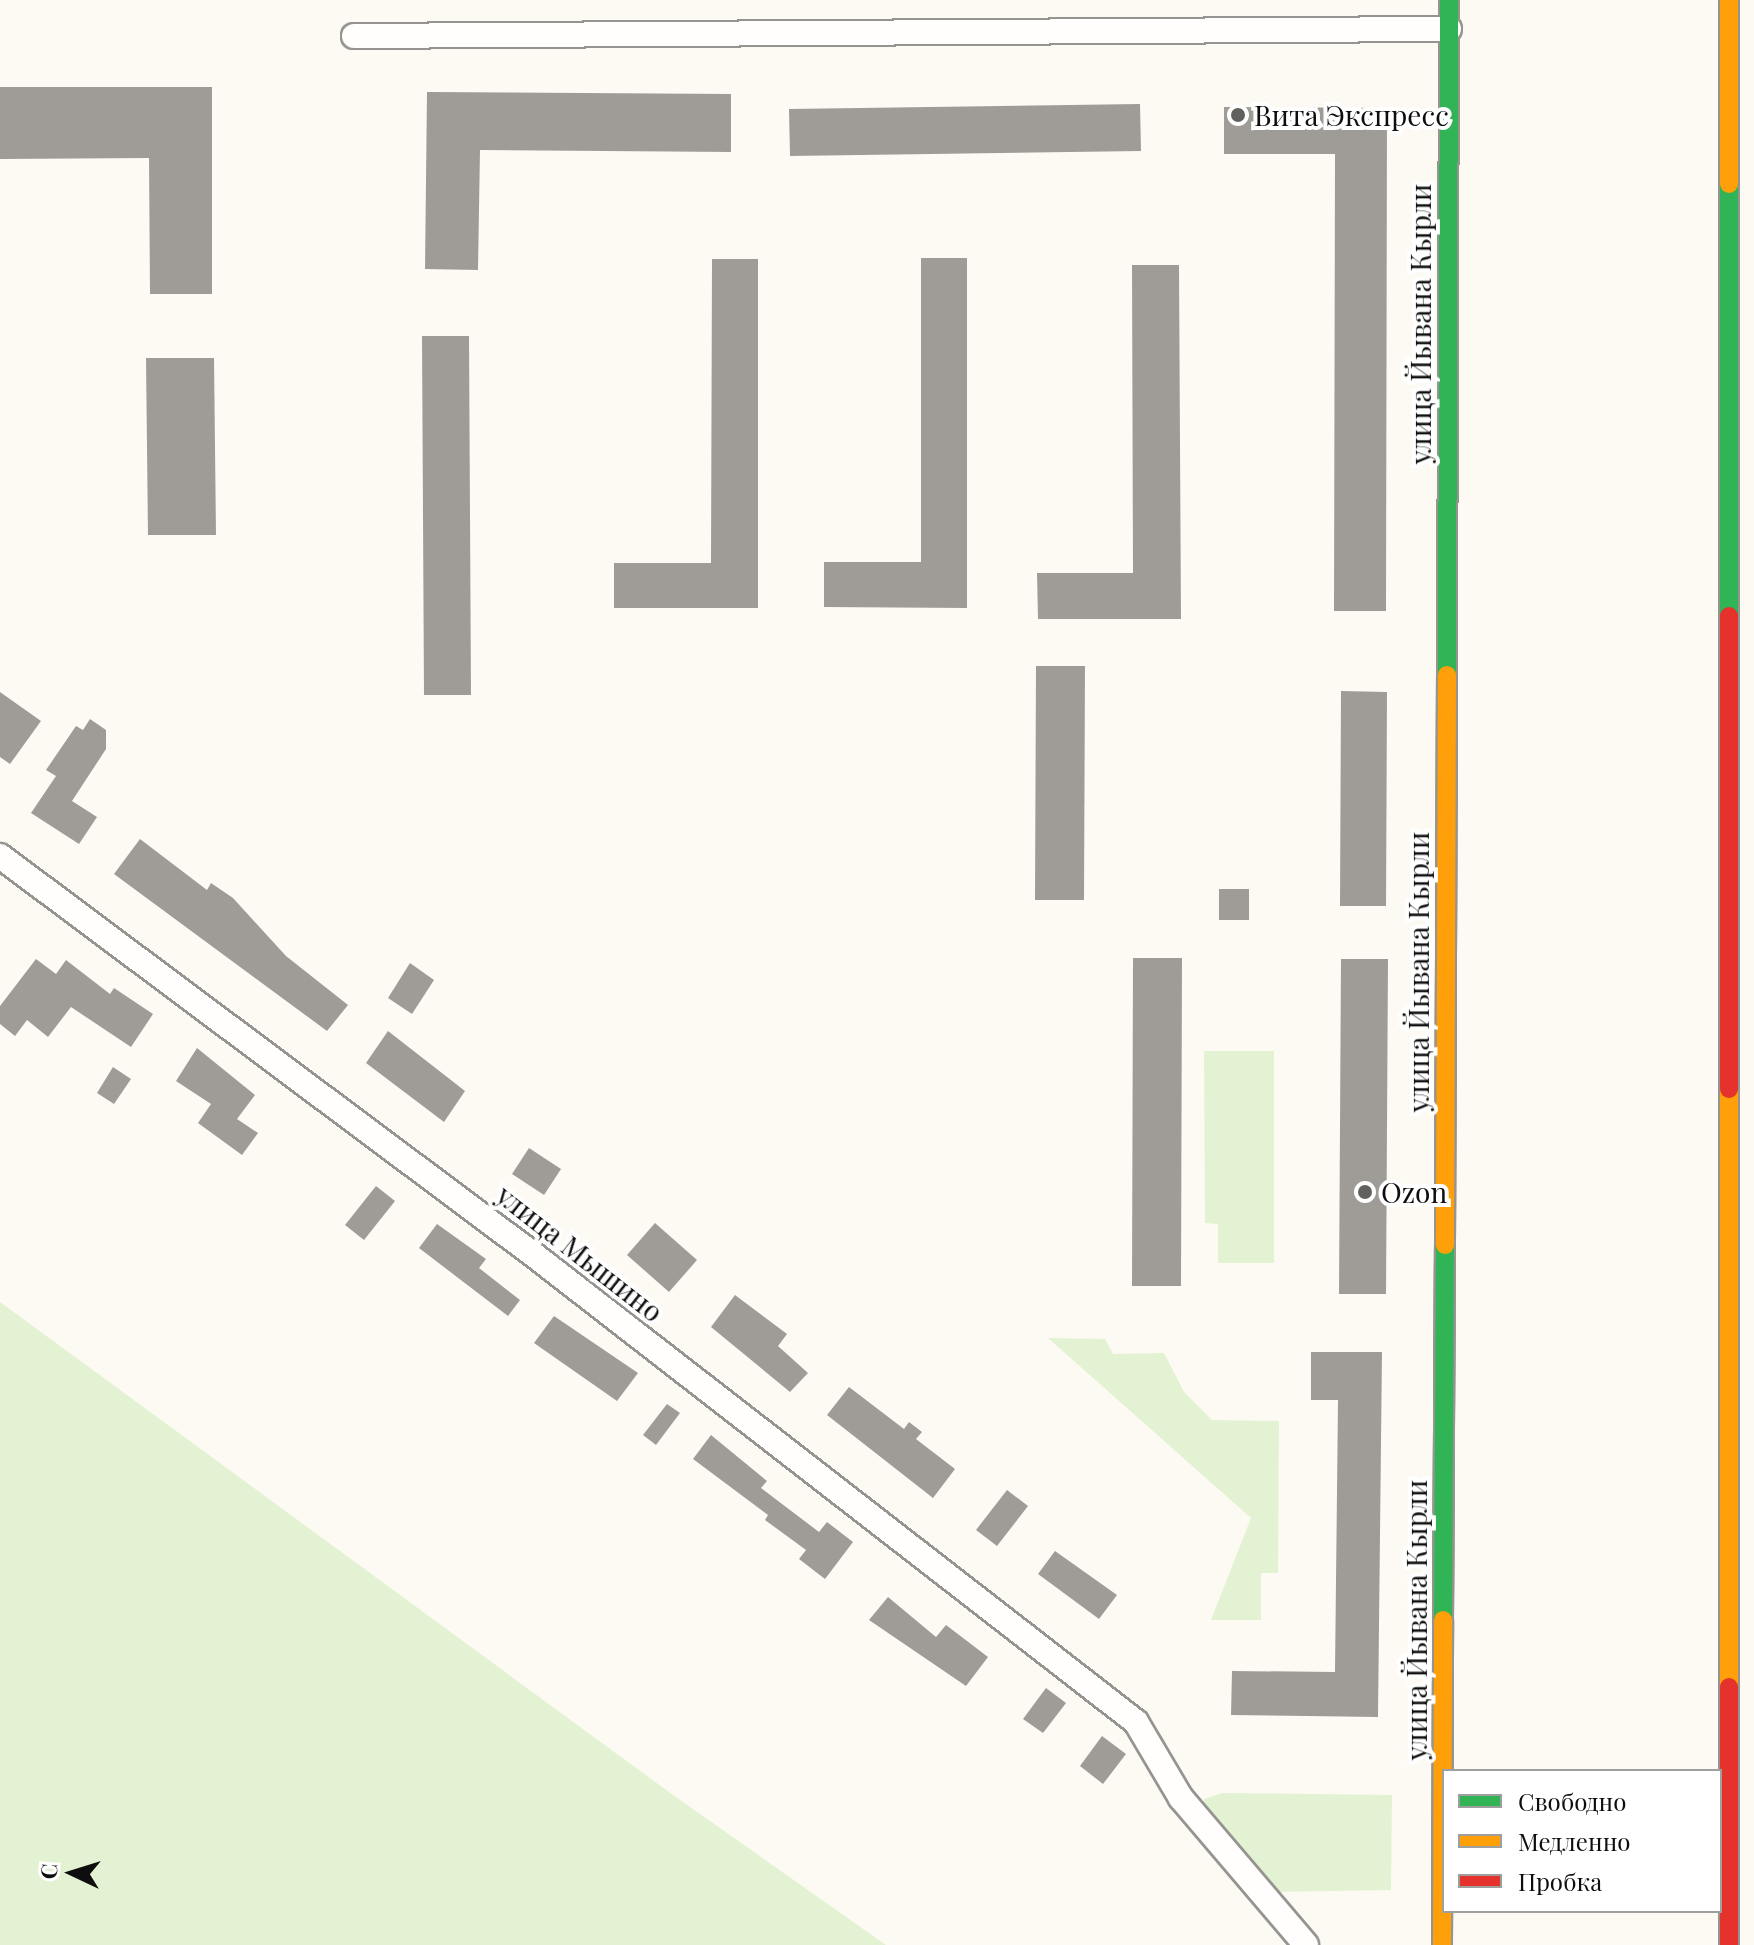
<!DOCTYPE html>
<meta charset="utf-8">
<style>
body{margin:0}
#map{position:relative;width:1754px;height:1945px;overflow:hidden;background:#fcfaf2;font-family:"Playfair Display",serif}
div>[style]{position:absolute}
.green>*{inset:0;background:#e3f2d2}
.building>*{inset:0;background:#9f9c98}
.roads{filter:drop-shadow(2px 0 #959491) drop-shadow(-2px 0 #959491) drop-shadow(0 2px #959491) drop-shadow(0 -2px #959491)}
.street>*{height:24px;margin:-12px;padding:0 12px;transform-origin:12px;border-radius:12px;background:#fffefd}
.fast>*{height:18px;margin:-9px;padding:0 9px;transform-origin:9px;border-radius:9px;background:#30b455}
.slow>*{height:18px;margin:-9px;padding:0 9px;transform-origin:9px;border-radius:9px;background:#ff9f0a}
.jam>*{height:18px;margin:-9px;padding:0 9px;transform-origin:9px;border-radius:9px;background:#e5322d}
.dots>*{width:22px;height:22px;translate:-50% -50%;box-sizing:border-box;border:4px solid #fff;border-radius:50%}
span{translate:-50% -50%;white-space:nowrap;text-align:center;line-height:1.15;-webkit-text-stroke:8px #fff;paint-order:stroke}
.poi-label{font-size:28px;color:#0e0e0e}
.left{translate:0 -50%;text-align:left}
.street-label{font-size:28px;color:#0e0e0e}
.legend{position:absolute;left:1442px;top:1769px;width:280px;height:144px;box-sizing:border-box;background:#fff;border:2px solid #9f9f9f;margin:0;padding:10px 14px;list-style:none;font-size:24px;color:#0e0e0e}
.legend li{display:flex;align-items:center;gap:16px;height:40px}
.legend b{width:40px;border:2px solid #9f9f9f}
.north{position:absolute;left:32px;top:1833px;width:80px;height:80px;-webkit-text-stroke:6px #fff;paint-order:stroke;rotate:274deg;font-size:22px;font-weight:700;line-height:32px;text-align:center;color:#0e0e0e}
.north::after{content:'';display:block;margin:auto;width:28px;height:36px;background:#0e0e0e;clip-path:polygon(50% 0,100% 100%,50% 72%,0 100%)}
</style>
<div id="map">
<div class="green">
<i style="clip-path:polygon(1204px 1051px,1274px 1051px,1274px 1263px,1218px 1263px,1218px 1224px,1205px 1223px)"></i>
<i style="clip-path:polygon(0 1302px,673px 1795px,886px 1945px,0 1945px)"></i>
<i style="clip-path:polygon(1048px 1338px,1105px 1339px,1113px 1354px,1164px 1353px,1184px 1392px,1212px 1420px,1279px 1421px,1278px 1573px,1261px 1573px,1261px 1620px,1211px 1620px,1251px 1518px)"></i>
<i style="clip-path:polygon(1222px 1793px,1392px 1795px,1391px 1890px,1268px 1892px,1204px 1811px,1204px 1799px)"></i>
</div>
<div class="building">
<i style="clip-path:polygon(0 87px,212px 87px,212px 294px,150px 294px,149px 158px,0 159px)"></i>
<i style="clip-path:polygon(427px 92px,731px 94px,731px 152px,480px 150px,478px 270px,425px 269px)"></i>
<i style="clip-path:polygon(1140px 104px,1141px 151px,790px 156px,789px 109px)"></i>
<i style="clip-path:polygon(1224px 107px,1387px 108px,1386px 611px,1334px 611px,1335px 154px,1224px 154px)"></i>
<i style="clip-path:polygon(921px 258px,967px 258px,967px 608px,824px 607px,824px 562px,921px 562px)"></i>
<i style="clip-path:polygon(712px 259px,758px 259px,758px 608px,614px 608px,614px 563px,711px 563px)"></i>
<i style="clip-path:polygon(1132px 265px,1179px 265px,1181px 619px,1038px 619px,1037px 573px,1133px 573px)"></i>
<i style="clip-path:polygon(422px 336px,469px 336px,471px 695px,424px 695px)"></i>
<i style="clip-path:polygon(146px 358px,214px 358px,216px 535px,148px 535px)"></i>
<i style="clip-path:polygon(1036px 666px,1085px 666px,1084px 900px,1035px 900px)"></i>
<i style="clip-path:polygon(1341px 691px,1387px 692px,1386px 906px,1340px 906px)"></i>
<i style="clip-path:polygon(0 692px,41px 721px,10px 764px,0 757px)"></i>
<i style="clip-path:polygon(90px 719px,106px 730px,106px 749px,72px 801px,97px 817px,79px 844px,31px 813px,56px 776px,46px 770px,76px 726px,83px 730px)"></i>
<i style="clip-path:polygon(140px 839px,207px 890px,211px 883px,233px 898px,286px 956px,348px 1005px,327px 1031px,114px 874px)"></i>
<i style="clip-path:polygon(1219px 889px,1249px 889px,1249px 920px,1219px 920px)"></i>
<i style="clip-path:polygon(1133px 958px,1182px 958px,1181px 1286px,1132px 1286px)"></i>
<i style="clip-path:polygon(36px 959px,56px 974px,66px 960px,110px 994px,114px 988px,153px 1014px,131px 1047px,71px 1007px,48px 1037px,27px 1020px,15px 1036px,0 1024px,0 1006px)"></i>
<i style="clip-path:polygon(1341px 959px,1388px 959px,1386px 1294px,1339px 1294px)"></i>
<i style="clip-path:polygon(410px 963px,434px 980px,412px 1014px,388px 998px)"></i>
<i style="clip-path:polygon(388px 1031px,465px 1091px,444px 1122px,366px 1063px)"></i>
<i style="clip-path:polygon(197px 1048px,255px 1095px,237px 1119px,258px 1133px,242px 1155px,198px 1123px,211px 1104px,176px 1081px)"></i>
<i style="clip-path:polygon(113px 1067px,131px 1079px,114px 1104px,97px 1093px)"></i>
<i style="clip-path:polygon(529px 1148px,561px 1169px,544px 1195px,512px 1174px)"></i>
<i style="clip-path:polygon(376px 1186px,395px 1201px,364px 1240px,345px 1225px)"></i>
<i style="clip-path:polygon(655px 1223px,697px 1260px,669px 1292px,627px 1255px)"></i>
<i style="clip-path:polygon(437px 1224px,486px 1259px,479px 1268px,520px 1300px,508px 1316px,419px 1248px)"></i>
<i style="clip-path:polygon(735px 1295px,787px 1334px,778px 1346px,808px 1373px,790px 1392px,711px 1327px)"></i>
<i style="clip-path:polygon(554px 1316px,638px 1373px,617px 1401px,534px 1343px)"></i>
<i style="clip-path:polygon(1311px 1352px,1382px 1352px,1378px 1717px,1231px 1715px,1232px 1671px,1335px 1672px,1338px 1400px,1311px 1400px)"></i>
<i style="clip-path:polygon(849px 1387px,904px 1429px,909px 1422px,922px 1432px,916px 1439px,955px 1469px,933px 1498px,827px 1415px)"></i>
<i style="clip-path:polygon(667px 1404px,680px 1413px,656px 1445px,643px 1435px)"></i>
<i style="clip-path:polygon(711px 1435px,767px 1481px,761px 1488px,819px 1532px,827px 1522px,853px 1542px,825px 1579px,799px 1559px,806px 1550px,765px 1520px,768px 1515px,693px 1459px)"></i>
<i style="clip-path:polygon(1007px 1490px,1028px 1506px,997px 1546px,976px 1530px)"></i>
<i style="clip-path:polygon(1055px 1551px,1117px 1595px,1099px 1619px,1038px 1574px)"></i>
<i style="clip-path:polygon(888px 1597px,936px 1637px,946px 1625px,988px 1657px,966px 1686px,869px 1620px)"></i>
<i style="clip-path:polygon(1046px 1688px,1066px 1703px,1043px 1733px,1023px 1719px)"></i>
<i style="clip-path:polygon(1102px 1736px,1126px 1754px,1103px 1784px,1080px 1766px)"></i>
</div>
<div class="roads">
<div class="street">
<i style="left:354px;top:36px;width:1095px;rotate:-0.37deg"></i>
<i style="left:0;top:856px;width:667px;rotate:36.77deg"></i>
<i style="left:534px;top:1255px;width:762px;rotate:37.8deg"></i>
<i style="left:1136px;top:1722px;width:88px;rotate:59.4deg"></i>
<i style="left:1181px;top:1798px;width:193px;rotate:49.6deg"></i>
</div>
<div class="fast">
<i style="left:1729px;top:184px;width:432px;rotate:90deg"></i>
<i style="left:1447px;top:675px;width:675px;rotate:-89.83deg"></i>
<i style="left:1443px;top:1620px;width:375px;rotate:-89.7deg"></i>
</div>
<div class="slow">
<i style="left:1729px;top:0;width:184px;rotate:90deg"></i>
<i style="left:1729px;top:1089px;width:598px;rotate:90deg"></i>
<i style="left:1445px;top:1245px;width:570px;rotate:-89.8deg"></i>
<i style="left:1442px;top:1945px;width:325px;rotate:-89.8deg"></i>
</div>
<div class="jam">
<i style="left:1729px;top:616px;width:473px;rotate:90deg"></i>
<i style="left:1729px;top:1687px;width:258px;rotate:90deg"></i>
</div>
</div>
<div class="dots">
<i style="left:1238px;top:115px;background:#61615e"></i>
<i style="left:1365px;top:1192px;background:#61615e"></i>
</div>
<div class="poi-label">
<span class="left" style="left:1254px;top:115px">Вита Экспресс</span>
<span class="left" style="left:1381px;top:1192px">Ozon</span>
</div>
<div class="street-label">
<span style="left:1420px;top:324px;rotate:-90deg">улица Йывана Кырли</span>
<span style="left:1418px;top:972px;rotate:-90deg">улица Йывана Кырли</span>
<span style="left:580px;top:1253px;rotate:38deg">улица Мышино</span>
<span style="left:1416px;top:1620px;rotate:-90deg">улица Йывана Кырли</span>
</div>
<ul class="legend">
<li><b style="height:10px;background:#30b455"></b>Свободно</li>
<li><b style="height:10px;background:#ff9f0a"></b>Медленно</li>
<li><b style="height:10px;background:#e5322d"></b>Пробка</li>
</ul>
<div class="north">С</div>
</div>
